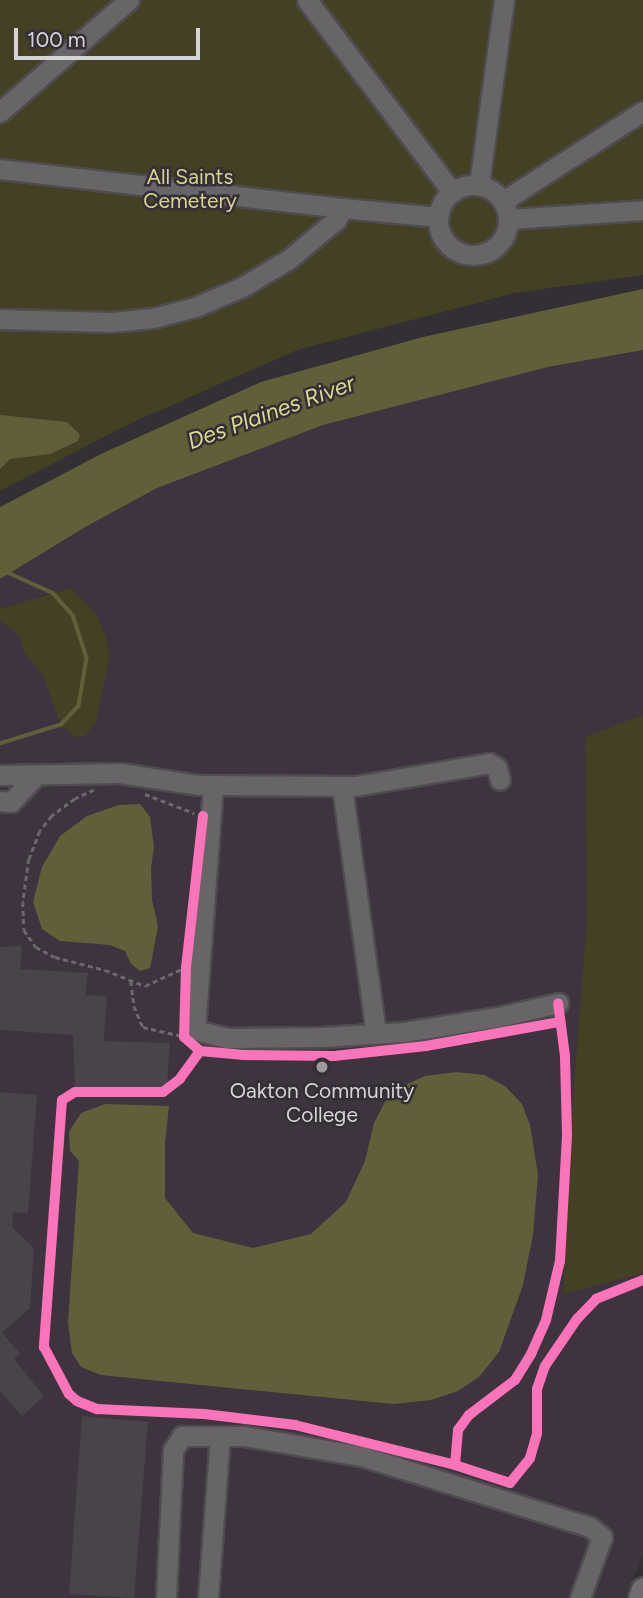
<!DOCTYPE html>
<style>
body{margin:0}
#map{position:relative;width:643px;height:1598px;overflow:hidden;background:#332f34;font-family:Figtree,sans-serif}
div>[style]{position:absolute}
.built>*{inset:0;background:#3d343f}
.green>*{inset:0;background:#434024}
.water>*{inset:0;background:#615f3a}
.stream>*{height:3.5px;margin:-1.75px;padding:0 1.75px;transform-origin:1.75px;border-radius:1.75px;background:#615f3a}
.building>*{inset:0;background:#49434a}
.path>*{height:2.5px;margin-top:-1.25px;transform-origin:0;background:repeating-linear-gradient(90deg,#6a686a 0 5px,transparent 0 8.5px)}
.roads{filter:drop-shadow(2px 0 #4f4c50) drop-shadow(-2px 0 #4f4c50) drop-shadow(0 2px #4f4c50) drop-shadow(0 -2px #4f4c50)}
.minor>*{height:19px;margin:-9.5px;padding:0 9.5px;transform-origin:9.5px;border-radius:9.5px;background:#686568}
.minor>.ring{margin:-9.5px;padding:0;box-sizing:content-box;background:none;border:19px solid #686568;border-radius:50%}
.major>*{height:23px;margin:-11.5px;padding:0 11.5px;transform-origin:11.5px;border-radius:11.5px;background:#726c74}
.cycleway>*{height:10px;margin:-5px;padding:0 5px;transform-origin:5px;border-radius:5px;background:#fb73b8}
.dots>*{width:19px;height:19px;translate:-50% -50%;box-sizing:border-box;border:4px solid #342e35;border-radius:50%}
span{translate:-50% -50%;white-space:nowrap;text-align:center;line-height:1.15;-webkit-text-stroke:5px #342e35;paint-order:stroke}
.park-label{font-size:21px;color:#d6d38e}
.poi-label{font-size:21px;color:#d6d3d7}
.water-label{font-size:23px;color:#dcd993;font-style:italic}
.scale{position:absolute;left:14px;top:28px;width:186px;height:32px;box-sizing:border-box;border:4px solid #d6d3d7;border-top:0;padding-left:9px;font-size:21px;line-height:24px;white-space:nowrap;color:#d6d3d7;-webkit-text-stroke:5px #342e35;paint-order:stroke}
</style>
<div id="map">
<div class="built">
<i style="clip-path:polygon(643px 350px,643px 1555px,625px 1598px,0 1598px,0 579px,87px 526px,157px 488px,323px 425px,548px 367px)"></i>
</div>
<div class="green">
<i style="clip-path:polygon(0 0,643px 0,643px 275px,515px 293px,297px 350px,129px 424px,0 491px)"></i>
<i style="clip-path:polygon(71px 588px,96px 613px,107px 640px,109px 660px,96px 722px,85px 736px,75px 737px,61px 725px,43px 676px,24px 652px,20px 637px,0 620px,0 609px)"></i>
<i style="clip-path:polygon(643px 715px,643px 1273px,563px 1294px,573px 1100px,587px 917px,585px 737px)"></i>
</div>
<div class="water">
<i style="clip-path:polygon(643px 289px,643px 350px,548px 367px,323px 425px,157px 488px,87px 526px,0 579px,0 507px,103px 453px,261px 382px,423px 337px)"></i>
<i style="clip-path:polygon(0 415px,67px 422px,80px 435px,78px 441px,50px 454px,10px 459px,0 469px)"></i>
<i style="clip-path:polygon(140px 804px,150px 817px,154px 847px,151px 868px,152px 900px,158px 926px,150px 968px,140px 971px,131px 964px,125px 951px,110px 945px,60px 941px,42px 929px,33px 902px,42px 867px,60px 836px,87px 816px,119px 805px)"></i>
<i style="clip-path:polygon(456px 1072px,484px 1075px,505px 1086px,522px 1104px,530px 1125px,538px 1175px,533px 1235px,523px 1285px,499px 1352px,479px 1377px,458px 1391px,431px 1400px,393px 1404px,101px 1375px,81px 1367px,72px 1353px,68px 1323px,79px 1161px,70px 1151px,69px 1132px,81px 1113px,105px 1104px,169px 1106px,165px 1143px,165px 1198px,193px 1233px,253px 1248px,311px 1234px,346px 1202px,365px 1161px,374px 1123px,385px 1102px,403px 1086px,425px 1076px)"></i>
</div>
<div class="stream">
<i style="left:0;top:569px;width:58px;rotate:24.4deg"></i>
<i style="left:53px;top:593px;width:30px;rotate:48deg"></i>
<i style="left:73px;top:615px;width:45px;rotate:72deg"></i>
<i style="left:87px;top:658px;width:49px;rotate:99.5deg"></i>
<i style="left:79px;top:706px;width:26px;rotate:133deg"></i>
<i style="left:61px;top:725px;width:64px;rotate:162.7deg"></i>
</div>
<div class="building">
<i style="clip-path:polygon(22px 946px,20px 969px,88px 973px,85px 995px,107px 996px,104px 1041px,170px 1043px,167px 1087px,75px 1087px,73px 1035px,0 1030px,0 947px)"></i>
<i style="clip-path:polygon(0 1092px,37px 1095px,28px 1213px,13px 1212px,12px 1227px,34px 1248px,30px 1308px,2px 1333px,20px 1353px,14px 1359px,44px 1396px,22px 1416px,0 1391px)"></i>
<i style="clip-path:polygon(82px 1416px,148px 1422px,134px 1598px,69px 1594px)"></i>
</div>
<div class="path">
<i style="left:94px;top:790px;width:21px;rotate:155deg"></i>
<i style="left:75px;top:799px;width:29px;rotate:144deg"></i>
<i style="left:52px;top:816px;width:19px;rotate:129deg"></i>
<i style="left:40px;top:831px;width:30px;rotate:111deg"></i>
<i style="left:29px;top:859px;width:43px;rotate:97.9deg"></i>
<i style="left:23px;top:902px;width:28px;rotate:88deg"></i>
<i style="left:24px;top:930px;width:21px;rotate:55deg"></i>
<i style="left:36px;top:947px;width:21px;rotate:28deg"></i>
<i style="left:55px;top:957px;width:52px;rotate:14.6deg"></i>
<i style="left:105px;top:970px;width:43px;rotate:21.8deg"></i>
<i style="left:145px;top:986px;width:43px;rotate:-24.8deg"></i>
<i style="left:145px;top:794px;width:53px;rotate:21.2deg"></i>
<i style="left:131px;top:981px;width:25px;rotate:83deg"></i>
<i style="left:134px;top:1006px;width:23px;rotate:67deg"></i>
<i style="left:143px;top:1027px;width:39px;rotate:13deg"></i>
</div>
<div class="roads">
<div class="minor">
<i style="left:307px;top:0;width:241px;rotate:52.9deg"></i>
<i style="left:0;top:112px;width:171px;rotate:-41deg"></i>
<i style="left:0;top:169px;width:345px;rotate:6.5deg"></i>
<i style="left:479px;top:185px;width:187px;rotate:-82.3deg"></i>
<i class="ring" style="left:438px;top:185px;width:51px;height:51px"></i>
<i style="left:503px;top:201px;width:166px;rotate:-32.7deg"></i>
<i style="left:509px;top:219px;width:134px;rotate:-3.8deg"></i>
<i style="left:0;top:319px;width:112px;rotate:1.5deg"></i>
<i style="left:112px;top:322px;width:41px;rotate:-5.6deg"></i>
<i style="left:153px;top:318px;width:43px;rotate:-14.7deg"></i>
<i style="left:195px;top:307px;width:51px;rotate:-23.1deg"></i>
<i style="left:242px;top:287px;width:55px;rotate:-30.8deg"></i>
<i style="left:289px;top:259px;width:61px;rotate:-39.7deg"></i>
<i style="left:336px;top:220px;width:14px;rotate:-60deg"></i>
<i style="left:343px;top:208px;width:96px;rotate:5.4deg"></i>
<i style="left:0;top:775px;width:120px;rotate:-1deg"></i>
<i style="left:120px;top:773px;width:79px;rotate:8.7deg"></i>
<i style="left:198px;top:785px;width:157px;rotate:0.4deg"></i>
<i style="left:355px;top:786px;width:136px;rotate:-9.7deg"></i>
<i style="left:489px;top:763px;width:9px;rotate:32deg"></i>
<i style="left:497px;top:768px;width:12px;rotate:76deg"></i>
<i style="left:213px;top:785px;width:246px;rotate:94.2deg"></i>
<i style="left:195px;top:1030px;width:33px;rotate:14deg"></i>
<i style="left:227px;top:1038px;width:95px;rotate:-0.6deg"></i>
<i style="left:322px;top:1037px;width:82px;rotate:-3.5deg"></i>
<i style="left:404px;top:1032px;width:95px;rotate:-9.1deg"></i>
<i style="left:498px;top:1017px;width:62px;rotate:-13.1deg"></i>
<i style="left:342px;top:786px;width:250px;rotate:82.2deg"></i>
<i style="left:0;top:801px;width:11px;rotate:5deg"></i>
<i style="left:11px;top:802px;width:37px;rotate:-47deg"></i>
<i style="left:166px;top:1598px;width:148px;rotate:-87.3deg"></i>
<i style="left:173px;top:1450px;width:17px;rotate:-57deg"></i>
<i style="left:182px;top:1436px;width:38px"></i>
<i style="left:208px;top:1598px;width:162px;rotate:-85.8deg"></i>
<i style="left:220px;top:1436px;width:24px"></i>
<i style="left:244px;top:1436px;width:119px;rotate:9.7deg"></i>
<i style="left:361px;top:1456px;width:240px;rotate:17.2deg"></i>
<i style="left:590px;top:1527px;width:16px;rotate:40deg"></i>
<i style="left:602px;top:1537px;width:65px;rotate:109.8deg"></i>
</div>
<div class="major">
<i style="left:640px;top:1598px;width:9px;rotate:-72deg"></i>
</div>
</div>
<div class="cycleway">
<i style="left:203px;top:816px;width:152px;rotate:96.4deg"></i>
<i style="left:186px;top:967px;width:70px;rotate:91.6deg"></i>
<i style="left:184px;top:1037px;width:21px;rotate:41deg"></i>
<i style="left:200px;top:1051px;width:34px;rotate:126deg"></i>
<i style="left:180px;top:1079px;width:21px;rotate:143deg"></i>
<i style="left:163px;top:1092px;width:88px;rotate:180deg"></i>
<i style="left:75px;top:1092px;width:15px;rotate:148deg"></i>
<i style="left:62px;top:1100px;width:248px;rotate:94.2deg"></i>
<i style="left:44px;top:1347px;width:53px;rotate:62deg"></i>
<i style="left:69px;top:1394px;width:11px;rotate:41deg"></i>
<i style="left:77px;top:1401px;width:22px;rotate:22deg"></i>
<i style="left:97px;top:1409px;width:107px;rotate:2.7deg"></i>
<i style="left:204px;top:1414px;width:92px;rotate:6.9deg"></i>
<i style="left:295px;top:1425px;width:165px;rotate:14deg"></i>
<i style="left:455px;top:1465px;width:58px;rotate:18.1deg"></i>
<i style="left:510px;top:1483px;width:32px;rotate:-51deg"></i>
<i style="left:530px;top:1458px;width:26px;rotate:-74deg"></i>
<i style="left:537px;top:1433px;width:44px;rotate:-90deg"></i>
<i style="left:537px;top:1389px;width:24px;rotate:-71deg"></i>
<i style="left:545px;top:1366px;width:57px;rotate:-55.8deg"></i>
<i style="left:577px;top:1319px;width:28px;rotate:-46deg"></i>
<i style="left:596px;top:1299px;width:51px;rotate:-22deg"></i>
<i style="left:200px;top:1051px;width:44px;rotate:5.2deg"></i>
<i style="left:244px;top:1055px;width:90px;rotate:0.6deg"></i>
<i style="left:334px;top:1056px;width:93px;rotate:-6.2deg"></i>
<i style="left:426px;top:1046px;width:136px;rotate:-10.2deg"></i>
<i style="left:455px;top:1465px;width:35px;rotate:-85deg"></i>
<i style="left:458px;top:1430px;width:19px;rotate:-54deg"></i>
<i style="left:469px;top:1415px;width:58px;rotate:-37.3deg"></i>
<i style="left:515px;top:1380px;width:31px;rotate:-58deg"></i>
<i style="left:531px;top:1354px;width:37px;rotate:-66deg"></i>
<i style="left:546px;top:1320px;width:61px;rotate:-76.7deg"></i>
<i style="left:560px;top:1261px;width:127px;rotate:-86.8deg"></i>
<i style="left:567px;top:1134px;width:78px;rotate:-91.5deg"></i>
<i style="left:565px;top:1056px;width:53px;rotate:-97.5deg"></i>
</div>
<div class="dots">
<i style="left:322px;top:1067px;background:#9d9a9e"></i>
</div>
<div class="park-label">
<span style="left:190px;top:189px">All Saints<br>Cemetery</span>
</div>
<div class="poi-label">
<span style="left:322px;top:1103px">Oakton Community<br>College</span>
</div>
<div class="water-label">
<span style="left:271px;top:412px;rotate:-20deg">Des Plaines River</span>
</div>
<div class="scale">100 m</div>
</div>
